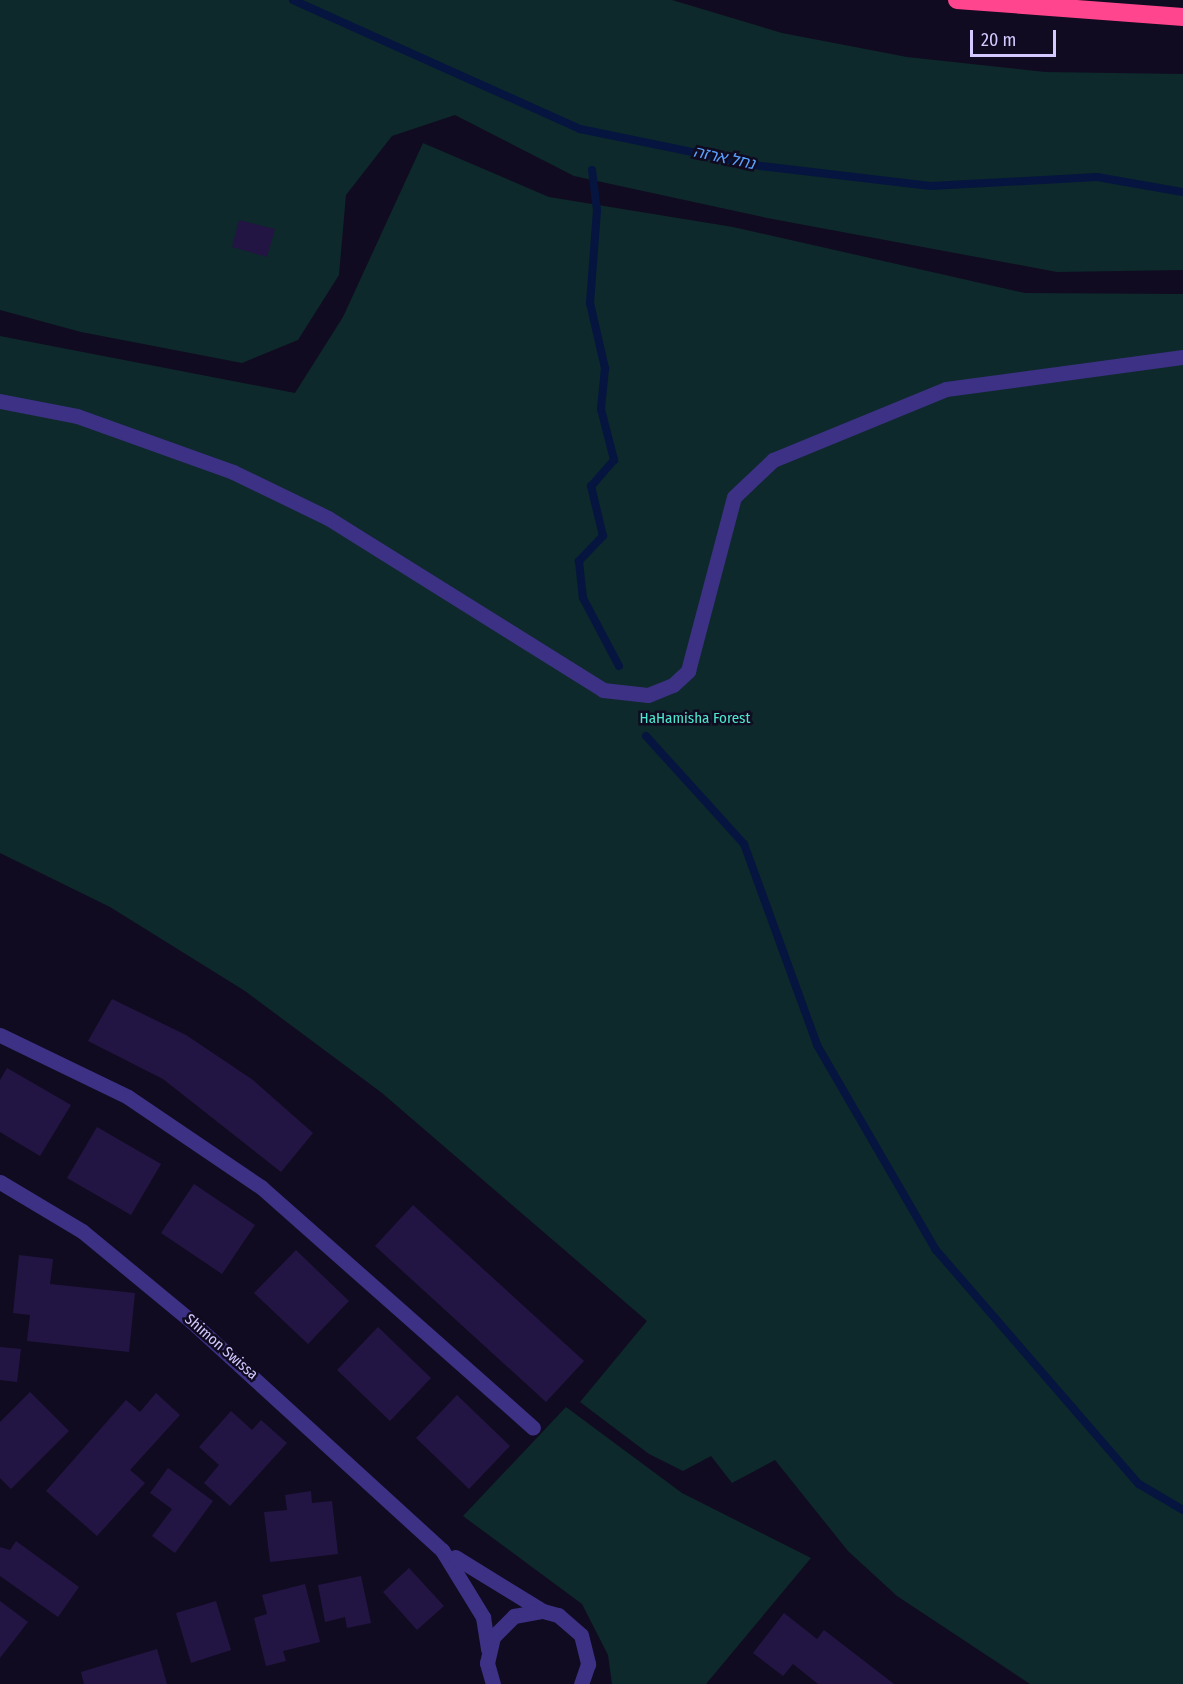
<!DOCTYPE html>
<meta charset="utf-8">
<style>
body{margin:0}
#map{position:relative;width:1183px;height:1684px;overflow:hidden;background:#100b20;font-family:"Fira Sans Condensed","Noto Sans Hebrew",sans-serif}
div>[style]{position:absolute}
.green>*{inset:0;background:#0d292b}
.stream>*{height:8px;margin:-4px;padding:0 4px;transform-origin:4px;border-radius:4px;background:#05153f}
.building>*{inset:0;background:#231543}
.minor>*{height:15px;margin:-7.5px;padding:0 7.5px;transform-origin:7.5px;border-radius:7.5px;background:#3c3184}
.highway>*{height:18px;margin:-9px;padding:0 9px;transform-origin:9px;border-radius:9px;background:#ff458d}
span{translate:-50% -50%;white-space:nowrap;text-align:center;line-height:1.15;-webkit-text-stroke:5px #100b20;paint-order:stroke}
.park-label{font-size:15px;color:#4ce9d0}
.street-label{font-size:15px;color:#d5caff}
.water-label{font-size:16px;color:#58a2ff;font-style:italic}
.scale{position:absolute;left:970px;top:30px;width:86px;height:27px;box-sizing:border-box;border:3px solid #d5caff;border-top:0;padding-left:8px;font-size:18px;line-height:21px;white-space:nowrap;color:#d5caff;-webkit-text-stroke:4px #100b20;paint-order:stroke}
</style>
<div id="map">
<div class="green">
<i style="clip-path:polygon(0 0,672px 0,782px 33px,907px 57px,1045px 72px,1183px 74px,1183px 270px,1057px 272px,767px 218px,574px 176px,455px 115px,392px 136px,346px 195px,339px 275px,298px 340px,242px 363px,81px 332px,0 310px)"></i>
<i style="clip-path:polygon(423px 143px,549px 197px,733px 227px,1025px 293px,1183px 294px,1183px 1684px,1030px 1684px,897px 1596px,848px 1551px,775px 1460px,732px 1483px,711px 1456px,683px 1471px,649px 1454px,580px 1402px,647px 1321px,382px 1093px,245px 991px,110px 907px,0 853px,0 336px,295px 393px,343px 317px)"></i>
<i style="clip-path:polygon(566px 1407px,682px 1493px,811px 1558px,706px 1684px,612px 1684px,608px 1655px,582px 1604px,463px 1516px)"></i>
</div>
<div class="stream">
<i style="left:293px;top:0;width:315px;rotate:24.2deg"></i>
<i style="left:580px;top:129px;width:185px;rotate:11.6deg"></i>
<i style="left:761px;top:166px;width:171px;rotate:6.7deg"></i>
<i style="left:931px;top:186px;width:166px;rotate:-3.1deg"></i>
<i style="left:1097px;top:177px;width:87px;rotate:9.9deg"></i>
<i style="left:592px;top:170px;width:40px;rotate:82.9deg"></i>
<i style="left:597px;top:210px;width:93px;rotate:94.3deg"></i>
<i style="left:590px;top:303px;width:67px;rotate:77deg"></i>
<i style="left:605px;top:368px;width:41px;rotate:95.6deg"></i>
<i style="left:601px;top:409px;width:53px;rotate:75.7deg"></i>
<i style="left:614px;top:460px;width:35px;rotate:131deg"></i>
<i style="left:591px;top:486px;width:51px;rotate:76.5deg"></i>
<i style="left:603px;top:536px;width:35px;rotate:134deg"></i>
<i style="left:579px;top:561px;width:37px;rotate:84deg"></i>
<i style="left:583px;top:598px;width:77px;rotate:62.1deg"></i>
<i style="left:646px;top:736px;width:146px;rotate:47.8deg"></i>
<i style="left:744px;top:844px;width:214px;rotate:70deg"></i>
<i style="left:817px;top:1045px;width:237px;rotate:59.9deg"></i>
<i style="left:936px;top:1250px;width:310px;rotate:49.1deg"></i>
<i style="left:1139px;top:1484px;width:51px;rotate:30.6deg"></i>
</div>
<div class="building">
<i style="clip-path:polygon(239px 220px,275px 229px,267px 257px,232px 247px)"></i>
<i style="clip-path:polygon(112px 999px,186px 1035px,253px 1080px,313px 1133px,281px 1172px,163px 1079px,88px 1041px)"></i>
<i style="clip-path:polygon(7px 1068px,71px 1105px,40px 1156px,0 1132px,0 1080px)"></i>
<i style="clip-path:polygon(97px 1127px,161px 1164px,131px 1215px,67px 1178px)"></i>
<i style="clip-path:polygon(194px 1184px,255px 1225px,222px 1274px,161px 1233px)"></i>
<i style="clip-path:polygon(413px 1205px,584px 1361px,546px 1402px,375px 1246px)"></i>
<i style="clip-path:polygon(296px 1250px,349px 1301px,308px 1344px,254px 1293px)"></i>
<i style="clip-path:polygon(19px 1255px,53px 1259px,50px 1284px,135px 1293px,129px 1352px,27px 1341px,30px 1315px,13px 1313px)"></i>
<i style="clip-path:polygon(378px 1327px,431px 1378px,390px 1421px,337px 1370px)"></i>
<i style="clip-path:polygon(0 1347px,21px 1349px,17px 1382px,0 1380px)"></i>
<i style="clip-path:polygon(30px 1392px,69px 1431px,11px 1489px,0 1478px,0 1422px)"></i>
<i style="clip-path:polygon(156px 1393px,180px 1415px,130px 1470px,145px 1483px,97px 1536px,46px 1491px,126px 1400px,140px 1412px)"></i>
<i style="clip-path:polygon(457px 1395px,510px 1446px,469px 1489px,416px 1438px)"></i>
<i style="clip-path:polygon(231px 1411px,252px 1430px,261px 1420px,287px 1443px,230px 1506px,204px 1483px,219px 1465px,199px 1447px)"></i>
<i style="clip-path:polygon(168px 1468px,213px 1501px,175px 1553px,152px 1536px,172px 1509px,150px 1493px)"></i>
<i style="clip-path:polygon(311px 1491px,312px 1503px,332px 1501px,338px 1554px,270px 1562px,264px 1512px,287px 1510px,285px 1495px)"></i>
<i style="clip-path:polygon(16px 1541px,79px 1587px,58px 1617px,0 1576px,0 1547px,10px 1550px)"></i>
<i style="clip-path:polygon(409px 1568px,444px 1606px,417px 1630px,383px 1592px)"></i>
<i style="clip-path:polygon(361px 1576px,371px 1623px,347px 1628px,345px 1617px,325px 1622px,318px 1585px)"></i>
<i style="clip-path:polygon(305px 1584px,320px 1642px,283px 1651px,286px 1661px,266px 1666px,254px 1618px,267px 1614px,262px 1595px)"></i>
<i style="clip-path:polygon(0 1601px,28px 1622px,0 1658px)"></i>
<i style="clip-path:polygon(216px 1601px,231px 1650px,191px 1663px,176px 1613px)"></i>
<i style="clip-path:polygon(784px 1613px,817px 1639px,824px 1630px,894px 1684px,818px 1684px,793px 1664px,783px 1676px,753px 1653px)"></i>
<i style="clip-path:polygon(157px 1649px,167px 1684px,84px 1684px,81px 1672px)"></i>
</div>
<div class="minor">
<i style="left:0;top:401px;width:78px;rotate:11deg"></i>
<i style="left:77px;top:416px;width:166px;rotate:19.7deg"></i>
<i style="left:233px;top:472px;width:106px;rotate:25.8deg"></i>
<i style="left:328px;top:518px;width:324px;rotate:32deg"></i>
<i style="left:603px;top:690px;width:45px;rotate:6.3deg"></i>
<i style="left:648px;top:695px;width:27px;rotate:-22deg"></i>
<i style="left:673px;top:685px;width:21px;rotate:-43deg"></i>
<i style="left:688px;top:671px;width:180px;rotate:-75.2deg"></i>
<i style="left:734px;top:497px;width:54px;rotate:-43.5deg"></i>
<i style="left:773px;top:460px;width:187px;rotate:-22.3deg"></i>
<i style="left:946px;top:389px;width:239px;rotate:-7.7deg"></i>
<i style="left:0;top:1035px;width:142px;rotate:25.8deg"></i>
<i style="left:128px;top:1097px;width:161px;rotate:34.1deg"></i>
<i style="left:261px;top:1187px;width:363px;rotate:41.5deg"></i>
<i style="left:0;top:1182px;width:96px;rotate:30.9deg"></i>
<i style="left:82px;top:1231px;width:141px;rotate:39.5deg"></i>
<i style="left:191px;top:1321px;width:340px;rotate:42.4deg"></i>
<i style="left:442px;top:1550px;width:79px;rotate:58.5deg"></i>
<i style="left:483px;top:1617px;width:33px;rotate:81deg"></i>
<i style="left:455px;top:1557px;width:101px;rotate:31.6deg"></i>
<i style="left:493px;top:1684px;width:22px;rotate:-106deg"></i>
<i style="left:487px;top:1663px;width:27px;rotate:-77deg"></i>
<i style="left:493px;top:1637px;width:30px;rotate:-45deg"></i>
<i style="left:514px;top:1616px;width:29px;rotate:-10deg"></i>
<i style="left:543px;top:1611px;width:16px;rotate:15deg"></i>
<i style="left:558px;top:1615px;width:30px;rotate:41deg"></i>
<i style="left:581px;top:1635px;width:30px;rotate:76deg"></i>
<i style="left:588px;top:1664px;width:21px;rotate:109deg"></i>
</div>
<div class="highway">
<i style="left:957px;top:0;width:227px;rotate:4.3deg"></i>
</div>
<div class="park-label">
<span style="left:695px;top:719px">HaHamisha Forest</span>
</div>
<div class="street-label">
<span style="left:221px;top:1347px;rotate:41deg">Shimon Swissa</span>
</div>
<div class="water-label">
<span style="left:724px;top:158px;rotate:12deg">נחל ארזה</span>
</div>
<div class="scale">20 m</div>
</div>
